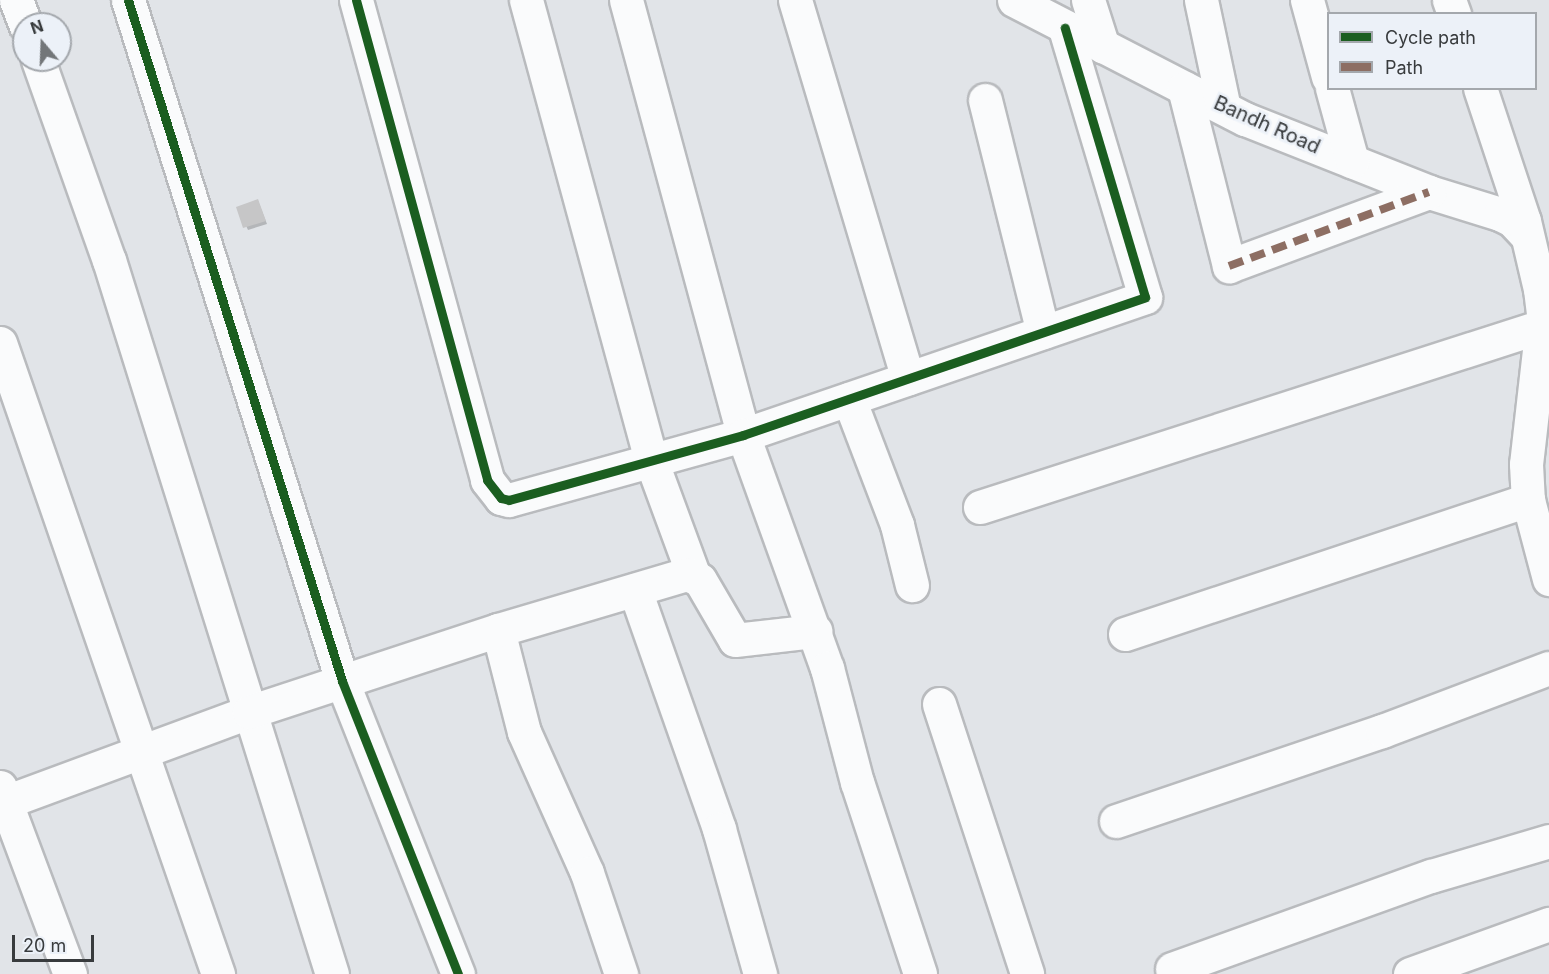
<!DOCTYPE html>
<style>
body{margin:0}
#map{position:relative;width:1549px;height:974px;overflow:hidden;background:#e1e4e8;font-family:Inter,sans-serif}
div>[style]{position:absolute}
.shadow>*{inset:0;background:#0003}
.building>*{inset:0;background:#c6c6c7}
.roads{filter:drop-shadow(2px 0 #b9bbbe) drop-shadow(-2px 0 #b9bbbe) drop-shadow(0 2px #b9bbbe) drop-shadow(0 -2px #b9bbbe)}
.minor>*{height:33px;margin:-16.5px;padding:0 16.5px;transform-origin:16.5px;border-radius:16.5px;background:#fafbfc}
.quiet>*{height:8px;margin-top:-4px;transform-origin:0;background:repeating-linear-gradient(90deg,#8d6e63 0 15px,transparent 0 23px)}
.cycleway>*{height:9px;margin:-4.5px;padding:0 4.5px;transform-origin:4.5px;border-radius:4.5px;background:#1b5e20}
span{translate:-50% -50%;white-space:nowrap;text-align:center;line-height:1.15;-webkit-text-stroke:5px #ecf1f8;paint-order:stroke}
.street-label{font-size:20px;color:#383b3d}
.legend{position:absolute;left:1327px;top:12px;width:210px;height:78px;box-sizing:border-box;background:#ecf1f8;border:2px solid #a4a8ad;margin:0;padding:8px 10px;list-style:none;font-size:18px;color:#383b3d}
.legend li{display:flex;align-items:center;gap:12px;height:30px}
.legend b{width:30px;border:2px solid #a4a8ad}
.north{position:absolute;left:12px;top:12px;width:60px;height:60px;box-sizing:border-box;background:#ecf1f8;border:2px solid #a4a8ad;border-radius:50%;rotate:341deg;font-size:16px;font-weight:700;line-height:24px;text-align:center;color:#383b3d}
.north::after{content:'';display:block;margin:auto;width:21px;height:27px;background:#737679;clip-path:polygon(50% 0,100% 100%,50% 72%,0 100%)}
.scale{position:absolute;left:12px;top:935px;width:82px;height:27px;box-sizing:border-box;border:3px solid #383b3d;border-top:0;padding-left:8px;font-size:18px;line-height:21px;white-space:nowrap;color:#383b3d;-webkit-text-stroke:4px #ecf1f8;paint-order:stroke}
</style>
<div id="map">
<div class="shadow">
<i style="clip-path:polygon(258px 201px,267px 224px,248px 230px,238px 208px)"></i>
</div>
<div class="building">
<i style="clip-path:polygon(258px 199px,266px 221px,243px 228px,236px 207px)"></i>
</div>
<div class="roads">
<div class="minor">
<i style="left:16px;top:0;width:26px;rotate:69deg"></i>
<i style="left:128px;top:0;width:714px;rotate:72.55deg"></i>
<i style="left:342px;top:681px;width:315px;rotate:68.4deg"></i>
<i style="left:356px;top:0;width:498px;rotate:74.7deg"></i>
<i style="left:487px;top:480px;width:23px;rotate:52deg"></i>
<i style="left:501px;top:498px;width:8px;rotate:14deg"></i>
<i style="left:509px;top:500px;width:243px;rotate:-15.5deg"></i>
<i style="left:743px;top:435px;width:425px;rotate:-18.9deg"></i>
<i style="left:1145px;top:297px;width:281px;rotate:-106.6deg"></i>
<i style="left:526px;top:0;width:477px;rotate:74.8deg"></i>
<i style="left:651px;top:460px;width:121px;rotate:69.8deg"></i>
<i style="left:626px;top:0;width:450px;rotate:74.9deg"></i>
<i style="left:743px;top:435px;width:248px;rotate:70.2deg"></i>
<i style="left:827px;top:668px;width:118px;rotate:75.3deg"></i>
<i style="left:857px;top:782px;width:202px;rotate:71.8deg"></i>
<i style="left:795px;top:0;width:395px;rotate:73.4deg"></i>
<i style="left:1014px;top:0;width:260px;rotate:27.3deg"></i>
<i style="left:1245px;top:119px;width:198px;rotate:21.6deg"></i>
<i style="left:1429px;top:192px;width:74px;rotate:17.2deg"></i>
<i style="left:1500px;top:214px;width:13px;rotate:27deg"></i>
<i style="left:1512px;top:220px;width:21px;rotate:47deg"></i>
<i style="left:1088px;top:0;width:49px;rotate:72.3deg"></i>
<i style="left:1201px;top:0;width:110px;rotate:78deg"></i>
<i style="left:1307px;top:0;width:80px;rotate:74.7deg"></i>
<i style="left:1449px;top:0;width:15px;rotate:70deg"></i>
<i style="left:38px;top:60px;width:212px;rotate:70.5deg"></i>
<i style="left:109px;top:260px;width:748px;rotate:72.66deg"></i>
<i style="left:1184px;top:88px;width:184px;rotate:75.8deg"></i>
<i style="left:1229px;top:266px;width:213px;rotate:-20.3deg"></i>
<i style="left:1332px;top:88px;width:76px;rotate:74.7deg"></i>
<i style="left:1480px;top:88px;width:140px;rotate:71.7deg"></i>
<i style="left:1524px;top:221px;width:70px;rotate:76.8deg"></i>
<i style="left:1540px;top:289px;width:26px;rotate:83deg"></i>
<i style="left:1543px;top:315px;width:150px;rotate:96.5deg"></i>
<i style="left:1526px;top:464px;width:36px;rotate:87deg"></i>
<i style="left:1528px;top:500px;width:82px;rotate:75.1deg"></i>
<i style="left:985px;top:100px;width:239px;rotate:76deg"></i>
<i style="left:0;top:343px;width:668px;rotate:70.94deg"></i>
<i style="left:849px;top:399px;width:135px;rotate:69.1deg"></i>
<i style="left:897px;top:525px;width:62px;rotate:76deg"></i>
<i style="left:980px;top:507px;width:590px;rotate:-17.85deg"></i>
<i style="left:635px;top:590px;width:253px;rotate:70.6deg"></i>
<i style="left:719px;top:829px;width:151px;rotate:74.2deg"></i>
<i style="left:498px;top:630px;width:105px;rotate:75.7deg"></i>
<i style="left:524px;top:732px;width:154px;rotate:65.9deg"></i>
<i style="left:587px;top:873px;width:107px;rotate:71.4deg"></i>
<i style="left:1125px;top:634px;width:425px;rotate:-18.4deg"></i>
<i style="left:939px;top:704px;width:284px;rotate:71.9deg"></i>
<i style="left:0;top:787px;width:200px;rotate:69.5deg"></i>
<i style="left:0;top:804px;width:265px;rotate:-20.3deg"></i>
<i style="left:249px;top:712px;width:262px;rotate:-18.2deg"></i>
<i style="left:498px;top:630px;width:197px;rotate:-16.5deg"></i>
<i style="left:687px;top:574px;width:14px;rotate:25deg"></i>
<i style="left:700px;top:580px;width:69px;rotate:59.7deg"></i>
<i style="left:735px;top:640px;width:81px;rotate:-6.4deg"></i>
<i style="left:1116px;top:821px;width:281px;rotate:-18.7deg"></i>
<i style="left:1382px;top:731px;width:178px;rotate:-20.7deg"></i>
<i style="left:1172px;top:969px;width:275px;rotate:-19.8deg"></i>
<i style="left:1431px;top:876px;width:123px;rotate:-16.5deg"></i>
<i style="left:1410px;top:974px;width:148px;rotate:-19.8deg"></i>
</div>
</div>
<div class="quiet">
<i style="left:1229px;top:266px;width:213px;rotate:-20.3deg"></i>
</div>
<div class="cycleway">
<i style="left:128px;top:0;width:714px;rotate:72.55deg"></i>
<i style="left:342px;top:681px;width:315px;rotate:68.4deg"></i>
<i style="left:356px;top:0;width:498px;rotate:74.7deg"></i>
<i style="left:487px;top:480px;width:23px;rotate:52deg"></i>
<i style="left:501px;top:498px;width:8px;rotate:14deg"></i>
<i style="left:509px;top:500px;width:243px;rotate:-15.5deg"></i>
<i style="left:743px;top:435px;width:425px;rotate:-18.9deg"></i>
<i style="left:1145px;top:297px;width:281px;rotate:-106.6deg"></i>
</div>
<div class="street-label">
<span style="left:1267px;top:125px;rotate:24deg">Bandh Road</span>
</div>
<ul class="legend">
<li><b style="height:8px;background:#1b5e20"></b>Cycle path</li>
<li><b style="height:8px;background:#8d6e63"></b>Path</li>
</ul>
<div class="north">N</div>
<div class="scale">20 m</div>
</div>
